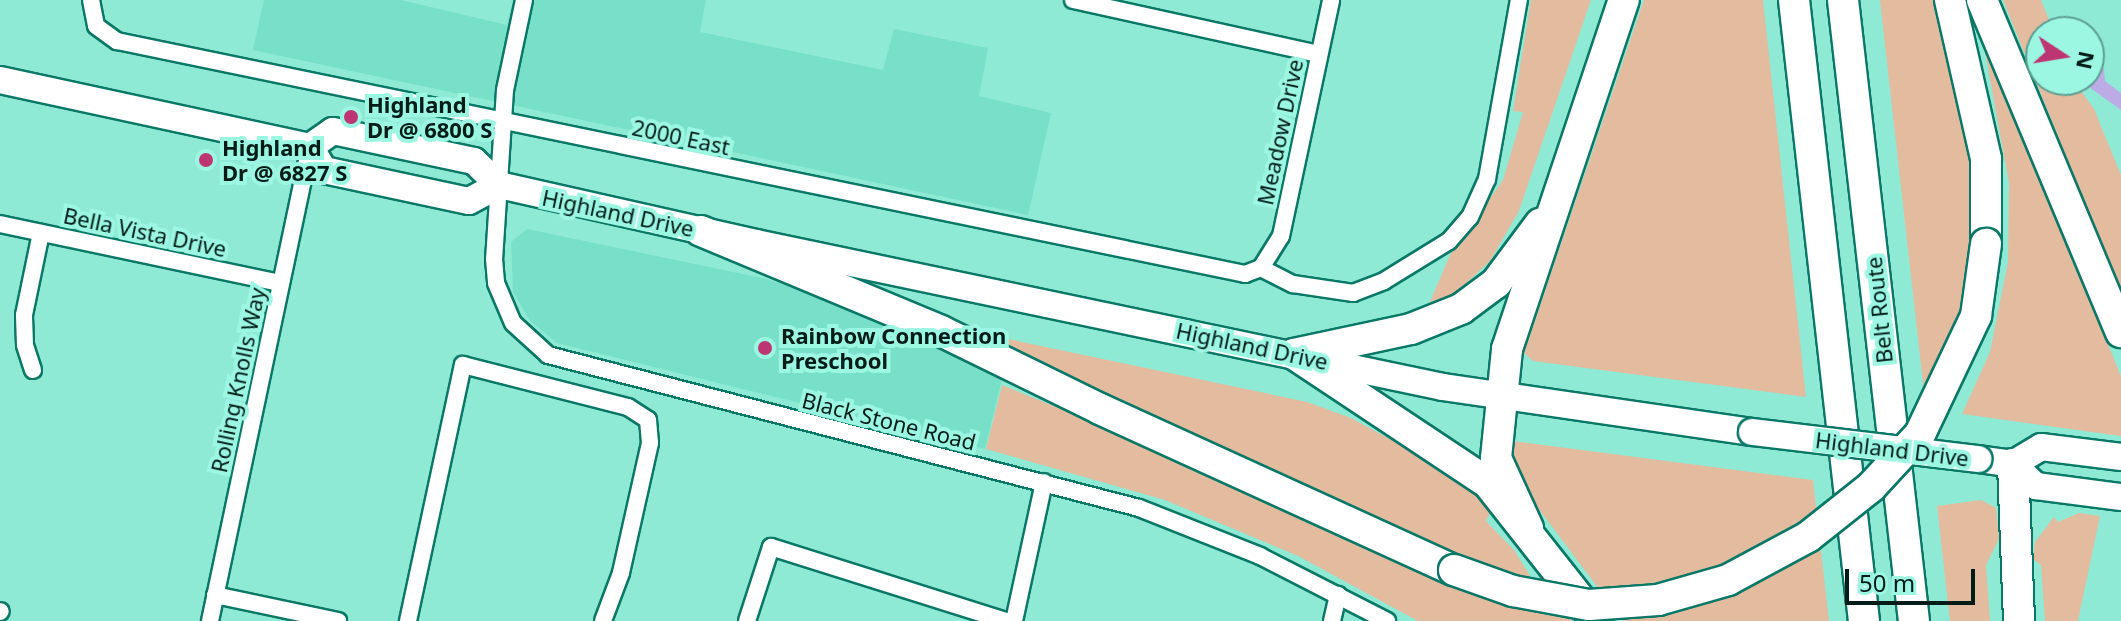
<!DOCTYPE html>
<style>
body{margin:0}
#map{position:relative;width:2121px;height:621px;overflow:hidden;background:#8fead5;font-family:"Noto Sans",sans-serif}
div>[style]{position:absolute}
.built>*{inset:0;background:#78dfc8}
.green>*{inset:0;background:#e3bb9e}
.water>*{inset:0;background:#bcace6}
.roads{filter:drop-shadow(2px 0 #0a7867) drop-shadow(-2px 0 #0a7867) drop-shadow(0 2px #0a7867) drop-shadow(0 -2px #0a7867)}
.street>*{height:16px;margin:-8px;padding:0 8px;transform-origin:8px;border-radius:8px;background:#fff}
.primary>*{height:26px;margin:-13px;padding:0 13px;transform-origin:13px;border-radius:13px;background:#fff}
.highway>*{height:30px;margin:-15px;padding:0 15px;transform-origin:15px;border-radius:15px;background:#fff}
.bridges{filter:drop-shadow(2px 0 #0a7867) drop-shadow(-2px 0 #0a7867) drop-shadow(0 2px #0a7867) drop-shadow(0 -2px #0a7867)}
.primary-bridge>*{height:26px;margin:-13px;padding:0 13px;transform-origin:13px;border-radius:13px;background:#fff}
.highway-bridge>*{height:30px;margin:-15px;padding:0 15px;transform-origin:15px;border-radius:15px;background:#fff}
.dots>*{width:22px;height:22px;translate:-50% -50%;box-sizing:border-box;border:4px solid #9cf7e2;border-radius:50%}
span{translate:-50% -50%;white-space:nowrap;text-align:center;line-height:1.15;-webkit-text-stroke:8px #9cf7e2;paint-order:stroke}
.poi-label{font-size:22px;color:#001c16;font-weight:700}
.left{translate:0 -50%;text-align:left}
.street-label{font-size:22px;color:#001c16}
.north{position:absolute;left:2025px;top:16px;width:80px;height:80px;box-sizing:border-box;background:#9cf7e2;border:2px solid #5e9f90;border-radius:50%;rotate:102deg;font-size:22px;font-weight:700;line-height:32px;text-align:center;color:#001c16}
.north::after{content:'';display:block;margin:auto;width:28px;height:36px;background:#bd3572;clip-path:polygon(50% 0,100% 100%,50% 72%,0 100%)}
.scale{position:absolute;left:1845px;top:569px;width:130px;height:36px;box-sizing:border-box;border:4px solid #001c16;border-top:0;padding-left:10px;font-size:24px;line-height:28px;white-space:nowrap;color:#001c16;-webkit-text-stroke:6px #9cf7e2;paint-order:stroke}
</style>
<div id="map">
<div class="built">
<i style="clip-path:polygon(264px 0,401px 0,507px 25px,513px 0,706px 0,700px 32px,883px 70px,894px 29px,988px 48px,979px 96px,1051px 113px,1028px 215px,253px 50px)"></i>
<i style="clip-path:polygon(527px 229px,767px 279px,906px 328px,1003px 375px,985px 449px,557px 343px,530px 321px,513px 292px,511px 242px)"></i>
</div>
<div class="green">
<i style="clip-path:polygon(1531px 0,1591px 0,1519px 211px,1490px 261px,1450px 298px,1427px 309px,1450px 255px,1503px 180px,1523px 112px,1513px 111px)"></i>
<i style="clip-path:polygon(1644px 0,1763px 0,1806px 397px,1533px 361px,1524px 353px)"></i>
<i style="clip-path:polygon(1880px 0,1939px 0,1964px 93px,1985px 257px,1925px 401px)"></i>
<i style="clip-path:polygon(2003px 0,2041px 0,2054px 32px,2041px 32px,2041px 80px,2073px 80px,2094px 109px,2121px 175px,2121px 292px)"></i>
<i style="clip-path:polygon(1983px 41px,2121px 376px,2121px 436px,1962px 414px,1990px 352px,2008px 262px,2009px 183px)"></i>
<i style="clip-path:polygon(994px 336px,1307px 402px,1351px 418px,1463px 479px,1493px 507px,1486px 521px,1514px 550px,1537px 587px,1501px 576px,1262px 470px,1051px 371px)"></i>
<i style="clip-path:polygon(1002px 385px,1569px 616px,1572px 621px,1418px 621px,1298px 556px,1165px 500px,986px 449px)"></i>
<i style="clip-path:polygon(1512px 441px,1813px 480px,1829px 621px,1623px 621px,1523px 488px,1507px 452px)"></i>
<i style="clip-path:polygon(1981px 500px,1996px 508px,1999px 539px,1986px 565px,1990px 621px,1950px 621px,1937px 506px)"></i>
<i style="clip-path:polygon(2079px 513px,2100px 516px,2078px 621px,2045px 621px,2041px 565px,2033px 559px,2035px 542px,2054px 517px,2058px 522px)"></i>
</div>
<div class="water">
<i style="clip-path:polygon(2089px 50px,2104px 69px,2105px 81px,2121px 93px,2121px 110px,2089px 87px)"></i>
</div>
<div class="roads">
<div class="street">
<i style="left:91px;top:0;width:26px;rotate:79deg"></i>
<i style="left:96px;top:26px;width:26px;rotate:36deg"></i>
<i style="left:117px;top:41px;width:1152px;rotate:11.67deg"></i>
<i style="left:1245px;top:274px;width:17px;rotate:-21deg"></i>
<i style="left:1261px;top:268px;width:38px;rotate:-58deg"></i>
<i style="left:1281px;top:236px;width:241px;rotate:-78deg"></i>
<i style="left:524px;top:0;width:92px;rotate:101.9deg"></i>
<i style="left:505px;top:90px;width:169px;rotate:93.7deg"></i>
<i style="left:494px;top:259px;width:24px;rotate:85deg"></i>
<i style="left:496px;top:283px;width:43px;rotate:67deg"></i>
<i style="left:513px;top:323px;width:47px;rotate:42.4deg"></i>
<i style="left:548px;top:355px;width:610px;rotate:14.51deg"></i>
<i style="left:1139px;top:508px;width:130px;rotate:21.6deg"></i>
<i style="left:1260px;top:556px;width:143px;rotate:27.1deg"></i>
<i style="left:1073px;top:0;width:252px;rotate:12.4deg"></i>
<i style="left:0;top:224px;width:287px;rotate:11.9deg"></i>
<i style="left:1261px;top:268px;width:36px;rotate:27deg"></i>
<i style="left:1293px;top:284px;width:61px;rotate:8.5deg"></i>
<i style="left:1353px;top:293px;width:33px;rotate:-21deg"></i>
<i style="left:1384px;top:281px;width:76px;rotate:-31.6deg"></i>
<i style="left:1449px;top:241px;width:32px;rotate:-49deg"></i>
<i style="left:1470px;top:217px;width:42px;rotate:-65.9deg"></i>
<i style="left:1487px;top:179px;width:182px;rotate:-79.9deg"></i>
<i style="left:33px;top:370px;width:26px;rotate:-108deg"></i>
<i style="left:25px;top:345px;width:30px;rotate:-92deg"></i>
<i style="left:24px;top:315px;width:84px;rotate:-78.3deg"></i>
<i style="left:215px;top:595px;width:126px;rotate:11.9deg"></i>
<i style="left:0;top:612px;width:1px;rotate:-45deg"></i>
<i style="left:210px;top:621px;width:484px;rotate:-78.1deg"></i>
<i style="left:408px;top:621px;width:262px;rotate:-77.9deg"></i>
<i style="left:463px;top:365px;width:170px;rotate:14.3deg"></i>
<i style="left:628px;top:407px;width:24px;rotate:33deg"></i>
<i style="left:648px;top:420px;width:23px;rotate:85deg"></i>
<i style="left:650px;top:443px;width:133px;rotate:102.6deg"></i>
<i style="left:621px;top:573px;width:51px;rotate:110.6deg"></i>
<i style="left:747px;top:621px;width:78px;rotate:-72deg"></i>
<i style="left:771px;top:547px;width:245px;rotate:17.5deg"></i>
<i style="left:1014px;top:621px;width:142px;rotate:-77.8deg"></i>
<i style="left:1332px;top:621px;width:27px;rotate:-77deg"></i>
</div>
<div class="primary">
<i style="left:0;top:80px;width:317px;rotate:12.2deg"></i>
<i style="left:310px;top:147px;width:27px;rotate:59deg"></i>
<i style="left:324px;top:170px;width:148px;rotate:12.1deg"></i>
<i style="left:469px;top:201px;width:34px;rotate:-28deg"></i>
<i style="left:310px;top:147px;width:28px;rotate:-35deg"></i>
<i style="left:333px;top:131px;width:144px;rotate:12deg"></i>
<i style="left:474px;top:161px;width:35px;rotate:44deg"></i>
<i style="left:499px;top:185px;width:263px;rotate:12.7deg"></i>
<i style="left:756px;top:243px;width:702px;rotate:11.84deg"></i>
<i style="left:1443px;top:387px;width:312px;rotate:8.3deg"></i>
<i style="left:1978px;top:459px;width:35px;rotate:8deg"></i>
<i style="left:2013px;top:464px;width:32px;rotate:44deg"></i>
<i style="left:2036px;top:486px;width:86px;rotate:7.4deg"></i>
<i style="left:2013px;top:464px;width:33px;rotate:-31deg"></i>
<i style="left:2041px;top:447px;width:81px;rotate:7.1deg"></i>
</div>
<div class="highway">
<i style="left:1794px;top:0;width:625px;rotate:83.57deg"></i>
<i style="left:1843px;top:0;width:625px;rotate:83.48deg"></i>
<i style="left:1950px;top:0;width:163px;rotate:77.2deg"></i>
<i style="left:1986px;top:159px;width:85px;rotate:90deg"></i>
<i style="left:1982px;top:0;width:360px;rotate:67.3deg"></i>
<i style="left:701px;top:231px;width:260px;rotate:22.6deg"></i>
<i style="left:941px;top:331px;width:177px;rotate:26.1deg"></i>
<i style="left:1100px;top:409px;width:389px;rotate:24.5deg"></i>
<i style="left:1294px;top:354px;width:233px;rotate:33.6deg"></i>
<i style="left:1488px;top:483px;width:176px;rotate:51.7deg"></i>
<i style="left:1294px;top:354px;width:120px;rotate:-12.1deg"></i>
<i style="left:1411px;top:329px;width:54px;rotate:-21.8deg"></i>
<i style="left:1461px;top:309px;width:44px;rotate:-36.6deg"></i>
<i style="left:1496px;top:283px;width:74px;rotate:-53.3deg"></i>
<i style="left:2013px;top:464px;width:157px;rotate:87.8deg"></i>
<i style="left:1528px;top:528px;width:77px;rotate:-114.6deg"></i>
<i style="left:1496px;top:458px;width:110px;rotate:-84.2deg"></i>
<i style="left:1507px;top:349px;width:368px;rotate:-71.5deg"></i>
</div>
</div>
<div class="bridges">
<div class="primary-bridge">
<i style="left:1752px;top:432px;width:228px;rotate:6.8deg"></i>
</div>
<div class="highway-bridge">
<i style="left:1454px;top:570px;width:63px;rotate:19.6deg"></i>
<i style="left:1513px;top:591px;width:77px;rotate:10.4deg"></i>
<i style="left:1589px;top:605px;width:69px;rotate:-4.1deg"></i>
<i style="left:1658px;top:600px;width:73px;rotate:-15.9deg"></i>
<i style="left:1728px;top:580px;width:91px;rotate:-28.3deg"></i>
<i style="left:1808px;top:537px;width:80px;rotate:-38.4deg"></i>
<i style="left:1871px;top:487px;width:72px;rotate:-47.2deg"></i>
<i style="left:1920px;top:434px;width:131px;rotate:-64.6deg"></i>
<i style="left:1976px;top:316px;width:73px;rotate:-82.1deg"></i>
</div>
</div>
<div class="dots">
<i style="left:351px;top:117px;background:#bd3572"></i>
<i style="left:206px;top:160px;background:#bd3572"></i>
<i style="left:765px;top:348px;background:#bd3572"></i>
</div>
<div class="poi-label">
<span class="left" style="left:367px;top:117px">Highland<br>Dr @ 6800 S</span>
<span class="left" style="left:222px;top:160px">Highland<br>Dr @ 6827 S</span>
<span class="left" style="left:781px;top:348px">Rainbow Connection<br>Preschool</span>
</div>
<div class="street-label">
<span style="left:1280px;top:132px;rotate:-78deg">Meadow Drive</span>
<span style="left:681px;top:137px;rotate:12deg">2000 East</span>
<span style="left:618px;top:213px;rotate:12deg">Highland Drive</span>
<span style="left:145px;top:232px;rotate:12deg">Bella Vista Drive</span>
<span style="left:1879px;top:310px;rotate:-96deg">Belt Route</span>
<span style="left:1252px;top:346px;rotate:12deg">Highland Drive</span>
<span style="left:238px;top:380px;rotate:-78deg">Rolling Knolls Way</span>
<span style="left:889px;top:421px;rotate:14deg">Black Stone Road</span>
<span style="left:1892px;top:449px;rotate:7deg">Highland Drive</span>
</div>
<div class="north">N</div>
<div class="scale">50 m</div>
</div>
